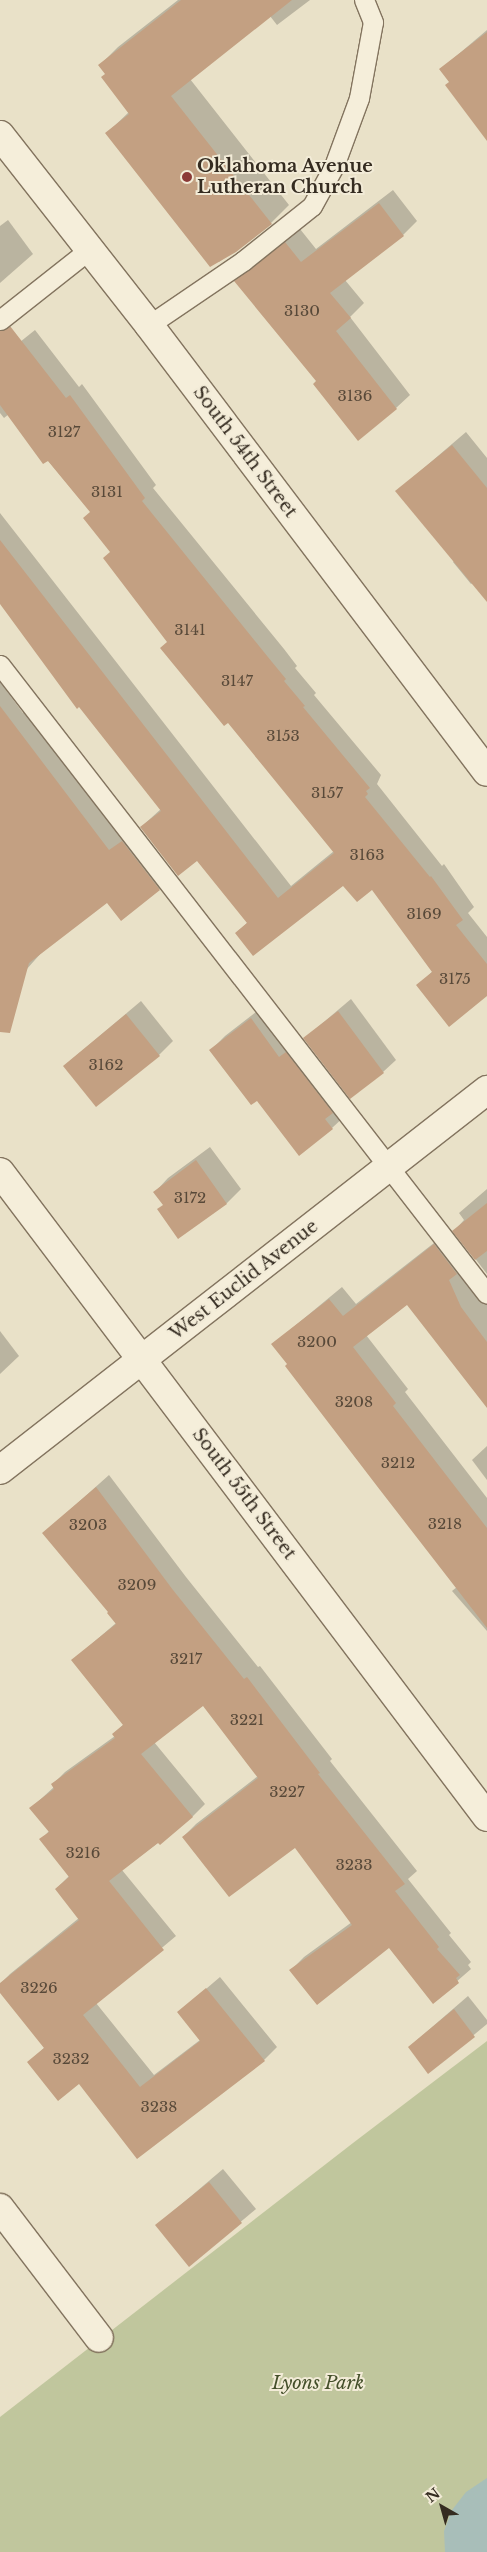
<!DOCTYPE html>
<style>
body{margin:0}
#map{position:relative;width:487px;height:2552px;overflow:hidden;background:#e9e1c8;font-family:"Libre Baskerville",serif}
div>[style]{position:absolute}
.green>*{inset:0;background:#c0c69d}
.water>*{inset:0;background:#a8beb9}
.shadow>*{inset:0;background:#0003}
.building>*{inset:0;background:#c3a082}
.roads{filter:drop-shadow(1px 0 #83745f) drop-shadow(-1px 0 #83745f) drop-shadow(0 1px #83745f) drop-shadow(0 -1px #83745f)}
.lane>*{height:19px;margin:-9.5px;padding:0 9.5px;transform-origin:9.5px;border-radius:9.5px;background:#f5eeda}
.street>*{height:28px;margin:-14px;padding:0 14px;transform-origin:14px;border-radius:14px;background:#f5eeda}
.dots>*{width:14px;height:14px;translate:-50% -50%;box-sizing:border-box;border:2px solid #f2ebd7;border-radius:50%}
span{translate:-50% -50%;white-space:nowrap;text-align:center;line-height:1.15;-webkit-text-stroke:4px #f2ebd7;paint-order:stroke}
.number-label{font-size:15px;color:#584939}
.number-label span{-webkit-text-stroke-width:0}
.poi-label{font-size:18px;color:#352c21;font-weight:700}
.left{translate:0 -50%;text-align:left}
.street-label{font-size:18px;color:#352c21}
.park-label{font-size:18px;color:#444f2a;font-style:italic}
.north{position:absolute;left:417px;top:2482px;width:50px;height:50px;-webkit-text-stroke:4px #f2ebd7;paint-order:stroke;rotate:322deg;font-size:14px;font-weight:700;line-height:20px;text-align:center;color:#352c21}
.north::after{content:'';display:block;margin:auto;width:18px;height:22px;background:#352c21;clip-path:polygon(50% 0,100% 100%,50% 72%,0 100%)}
</style>
<div id="map">
<div class="green">
<i style="clip-path:polygon(487px 2041px,487px 2552px,0 2552px,0 2417px,353px 2143px)"></i>
</div>
<div class="water">
<i style="clip-path:polygon(487px 2478px,487px 2552px,445px 2552px,444px 2531px,452px 2510px,466px 2492px)"></i>
</div>
<div class="shadow">
<i style="clip-path:polygon(178px 0,310px 0,277px 25px,270px 16px,190px 79px,289px 205px,271px 223px,219px 262px,107px 133px,129px 112px,100px 65px,118px 47px)"></i>
<i style="clip-path:polygon(487px 30px,487px 109px,450px 82px,441px 69px)"></i>
<i style="clip-path:polygon(393px 190px,417px 221px,403px 235px,345px 280px,364px 303px,350px 317px,410px 395px,396px 408px,318px 380px,235px 281px,249px 267px,300px 229px,316px 249px)"></i>
<i style="clip-path:polygon(8px 220px,33px 254px,0 283px,0 226px)"></i>
<i style="clip-path:polygon(35px 330px,79px 387px,82px 384px,156px 485px,153px 488px,284px 649px,297px 666px,295px 668px,316px 693px,314px 695px,381px 775px,377px 784px,442px 866px,444px 864px,474px 907px,468px 913px,487px 937px,487px 995px,418px 985px,433px 971px,372px 888px,343px 884px,236px 933px,248px 922px,197px 859px,141px 827px,161px 809px,0 602px,0 513px,291px 886px,334px 851px,168px 641px,111px 552px,91px 512px,9px 414px,4px 418px,0 413px,0 358px)"></i>
<i style="clip-path:polygon(466px 432px,487px 458px,487px 585px,480px 577px,471px 584px,453px 562px,454px 561px,397px 491px)"></i>
<i style="clip-path:polygon(0 682px,23px 713px,27px 710px,173px 876px,159px 889px,107px 901px,42px 952px,26px 970px,0 983px)"></i>
<i style="clip-path:polygon(351px 999px,396px 1060px,383px 1072px,305px 1038px)"></i>
<i style="clip-path:polygon(141px 1001px,173px 1041px,159px 1055px,64px 1066px)"></i>
<i style="clip-path:polygon(265px 1005px,346px 1115px,332px 1128px,258px 1099px,211px 1050px,225px 1036px)"></i>
<i style="clip-path:polygon(210px 1147px,241px 1189px,227px 1203px,179px 1237px,164px 1204px,155px 1192px,168px 1178px)"></i>
<i style="clip-path:polygon(487px 1189px,487px 1274px,454px 1231px,464px 1220px,459px 1213px)"></i>
<i style="clip-path:polygon(448px 1232px,487px 1283px,487px 1406px,407px 1303px,366px 1335px,408px 1389px,405px 1392px,487px 1498px,487px 1631px,452px 1591px,457px 1587px,273px 1344px,342px 1287px,356px 1304px)"></i>
<i style="clip-path:polygon(0 1331px,19px 1356px,0 1374px)"></i>
<i style="clip-path:polygon(487px 1446px,487px 1480px,472px 1460px)"></i>
<i style="clip-path:polygon(109px 1475px,186px 1577px,258px 1667px,260px 1666px,332px 1759px,330px 1761px,417px 1871px,408px 1879px,451px 1933px,449px 1935px,471px 1962px,468px 1965px,471px 1969px,433px 2002px,389px 1947px,291px 1970px,304px 1957px,352px 1922px,295px 1846px,183px 1837px,196px 1824px,258px 1776px,203px 1704px,154px 1742px,205px 1804px,192px 1817px,122px 1870px,176px 1936px,96px 2003px,154px 2075px,200px 2040px,179px 2012px,220px 1977px,277px 2047px,264px 2060px,137px 2157px,80px 2082px,29px 2062px,45px 2047px,0 1990px,0 1984px,10px 1974px,79px 1918px,56px 1889px,69px 1876px,41px 1840px,49px 1831px,31px 1808px,54px 1787px,53px 1784px,65px 1772px,115px 1736px,113px 1734px,124px 1724px,73px 1660px,116px 1623px,110px 1612px,44px 1533px)"></i>
<i style="clip-path:polygon(468px 1996px,487px 2020px,487px 2024px,429px 2072px,409px 2047px)"></i>
<i style="clip-path:polygon(223px 2169px,256px 2209px,189px 2265px,157px 2225px)"></i>
</div>
<div class="building">
<i style="clip-path:polygon(181px 0,292px 0,171px 96px,272px 224px,236px 252px,210px 267px,105px 133px,129px 114px,101px 77px,105px 74px,98px 65px)"></i>
<i style="clip-path:polygon(487px 32px,487px 141px,445px 85px,449px 82px,439px 69px)"></i>
<i style="clip-path:polygon(379px 203px,404px 236px,330px 293px,351px 318px,336px 331px,397px 409px,358px 441px,313px 384px,316px 381px,234px 281px,285px 242px,301px 262px)"></i>
<i style="clip-path:polygon(10px 326px,66px 398px,70px 395px,145px 498px,142px 501px,272px 662px,286px 679px,284px 681px,305px 706px,303px 707px,370px 788px,366px 791px,368px 794px,365px 797px,430px 877px,431px 876px,463px 920px,456px 925px,487px 964px,487px 996px,449px 1027px,416px 985px,432px 972px,372px 890px,357px 902px,343px 886px,253px 956px,235px 933px,247px 923px,197px 861px,178px 876px,140px 827px,161px 811px,79px 707px,77px 709px,0 604px,0 540px,278px 898px,334px 853px,228px 723px,224px 726px,160px 648px,167px 642px,103px 558px,110px 552px,83px 518px,90px 512px,48px 461px,43px 464px,0 405px,0 331px)"></i>
<i style="clip-path:polygon(452px 445px,487px 488px,487px 602px,395px 491px)"></i>
<i style="clip-path:polygon(0 706px,109px 850px,122px 841px,160px 890px,121px 921px,107px 903px,29px 963px,10px 1033px,0 1032px)"></i>
<i style="clip-path:polygon(338px 1011px,384px 1073px,350px 1099px,303px 1038px)"></i>
<i style="clip-path:polygon(126px 1014px,160px 1056px,96px 1107px,63px 1066px)"></i>
<i style="clip-path:polygon(251px 1018px,279px 1057px,286px 1052px,333px 1113px,325px 1119px,333px 1129px,299px 1156px,257px 1101px,251px 1105px,209px 1050px)"></i>
<i style="clip-path:polygon(196px 1160px,227px 1204px,178px 1239px,157px 1209px,163px 1205px,153px 1192px)"></i>
<i style="clip-path:polygon(487px 1203px,487px 1251px,475px 1260px,452px 1231px)"></i>
<i style="clip-path:polygon(434px 1244px,457px 1274px,449px 1280px,461px 1307px,487px 1342px,487px 1408px,407px 1305px,353px 1347px,396px 1403px,393px 1406px,487px 1528px,487px 1628px,380px 1490px,285px 1366px,287px 1364px,271px 1344px,329px 1299px,343px 1316px)"></i>
<i style="clip-path:polygon(96px 1487px,173px 1590px,244px 1679px,247px 1677px,320px 1773px,318px 1774px,405px 1884px,395px 1891px,439px 1947px,437px 1949px,460px 1975px,456px 1978px,459px 1983px,433px 2004px,389px 1948px,317px 2005px,289px 1970px,352px 1925px,295px 1848px,229px 1897px,182px 1837px,258px 1778px,203px 1706px,141px 1754px,193px 1817px,160px 1845px,158px 1843px,109px 1881px,164px 1950px,83px 2015px,140px 2087px,200px 2041px,177px 2012px,206px 1988px,265px 2061px,137px 2159px,79px 2084px,58px 2101px,46px 2086px,27px 2062px,44px 2048px,0 1993px,0 1983px,79px 1920px,55px 1889px,69px 1877px,39px 1839px,49px 1832px,29px 1808px,54px 1789px,51px 1784px,115px 1738px,112px 1734px,123px 1725px,71px 1660px,116px 1624px,107px 1613px,108px 1612px,42px 1533px)"></i>
<i style="clip-path:polygon(454px 2009px,475px 2037px,428px 2074px,408px 2047px)"></i>
<i style="clip-path:polygon(209px 2182px,242px 2223px,189px 2267px,155px 2225px)"></i>
</div>
<div class="roads">
<div class="lane">
<i style="left:0;top:320px;width:115px;rotate:-38.3deg"></i>
<i style="left:149px;top:325px;width:114px;rotate:-34.2deg"></i>
<i style="left:243px;top:261px;width:88px;rotate:-38.6deg"></i>
<i style="left:312px;top:206px;width:46px;rotate:-61.2deg"></i>
<i style="left:334px;top:166px;width:72px;rotate:-69.8deg"></i>
<i style="left:359px;top:98px;width:77px;rotate:-79.6deg"></i>
<i style="left:373px;top:22px;width:24px;rotate:-112deg"></i>
<i style="left:0;top:665px;width:795px;rotate:52.25deg"></i>
</div>
<div class="street">
<i style="left:0;top:135px;width:241px;rotate:51.9deg"></i>
<i style="left:149px;top:325px;width:560px;rotate:52.91deg"></i>
<i style="left:0;top:1172px;width:808px;rotate:52.95deg"></i>
<i style="left:0;top:1470px;width:618px;rotate:-37.96deg"></i>
<i style="left:0;top:2208px;width:163px;rotate:52.7deg"></i>
</div>
</div>
<div class="dots">
<i style="left:187px;top:177px;background:#8b3936"></i>
</div>
<div class="number-label">
<span style="left:302px;top:311px">3130</span>
<span style="left:355px;top:396px">3136</span>
<span style="left:64px;top:432px">3127</span>
<span style="left:107px;top:492px">3131</span>
<span style="left:190px;top:630px">3141</span>
<span style="left:237px;top:681px">3147</span>
<span style="left:283px;top:736px">3153</span>
<span style="left:327px;top:793px">3157</span>
<span style="left:367px;top:855px">3163</span>
<span style="left:424px;top:914px">3169</span>
<span style="left:455px;top:979px">3175</span>
<span style="left:106px;top:1065px">3162</span>
<span style="left:190px;top:1198px">3172</span>
<span style="left:317px;top:1342px">3200</span>
<span style="left:354px;top:1402px">3208</span>
<span style="left:398px;top:1463px">3212</span>
<span style="left:445px;top:1524px">3218</span>
<span style="left:88px;top:1525px">3203</span>
<span style="left:137px;top:1585px">3209</span>
<span style="left:186px;top:1659px">3217</span>
<span style="left:247px;top:1720px">3221</span>
<span style="left:287px;top:1792px">3227</span>
<span style="left:83px;top:1853px">3216</span>
<span style="left:354px;top:1865px">3233</span>
<span style="left:39px;top:1988px">3226</span>
<span style="left:71px;top:2059px">3232</span>
<span style="left:159px;top:2107px">3238</span>
</div>
<div class="poi-label">
<span class="left" style="left:197px;top:177px">Oklahoma Avenue<br>Lutheran Church</span>
</div>
<div class="street-label">
<span style="left:245px;top:452px;rotate:53deg">South 54th Street</span>
<span style="left:244px;top:1280px;rotate:-38deg">West Euclid Avenue</span>
<span style="left:244px;top:1494px;rotate:53deg">South 55th Street</span>
</div>
<div class="park-label">
<span style="left:318px;top:2383px">Lyons Park</span>
</div>
<div class="north">N</div>
</div>
